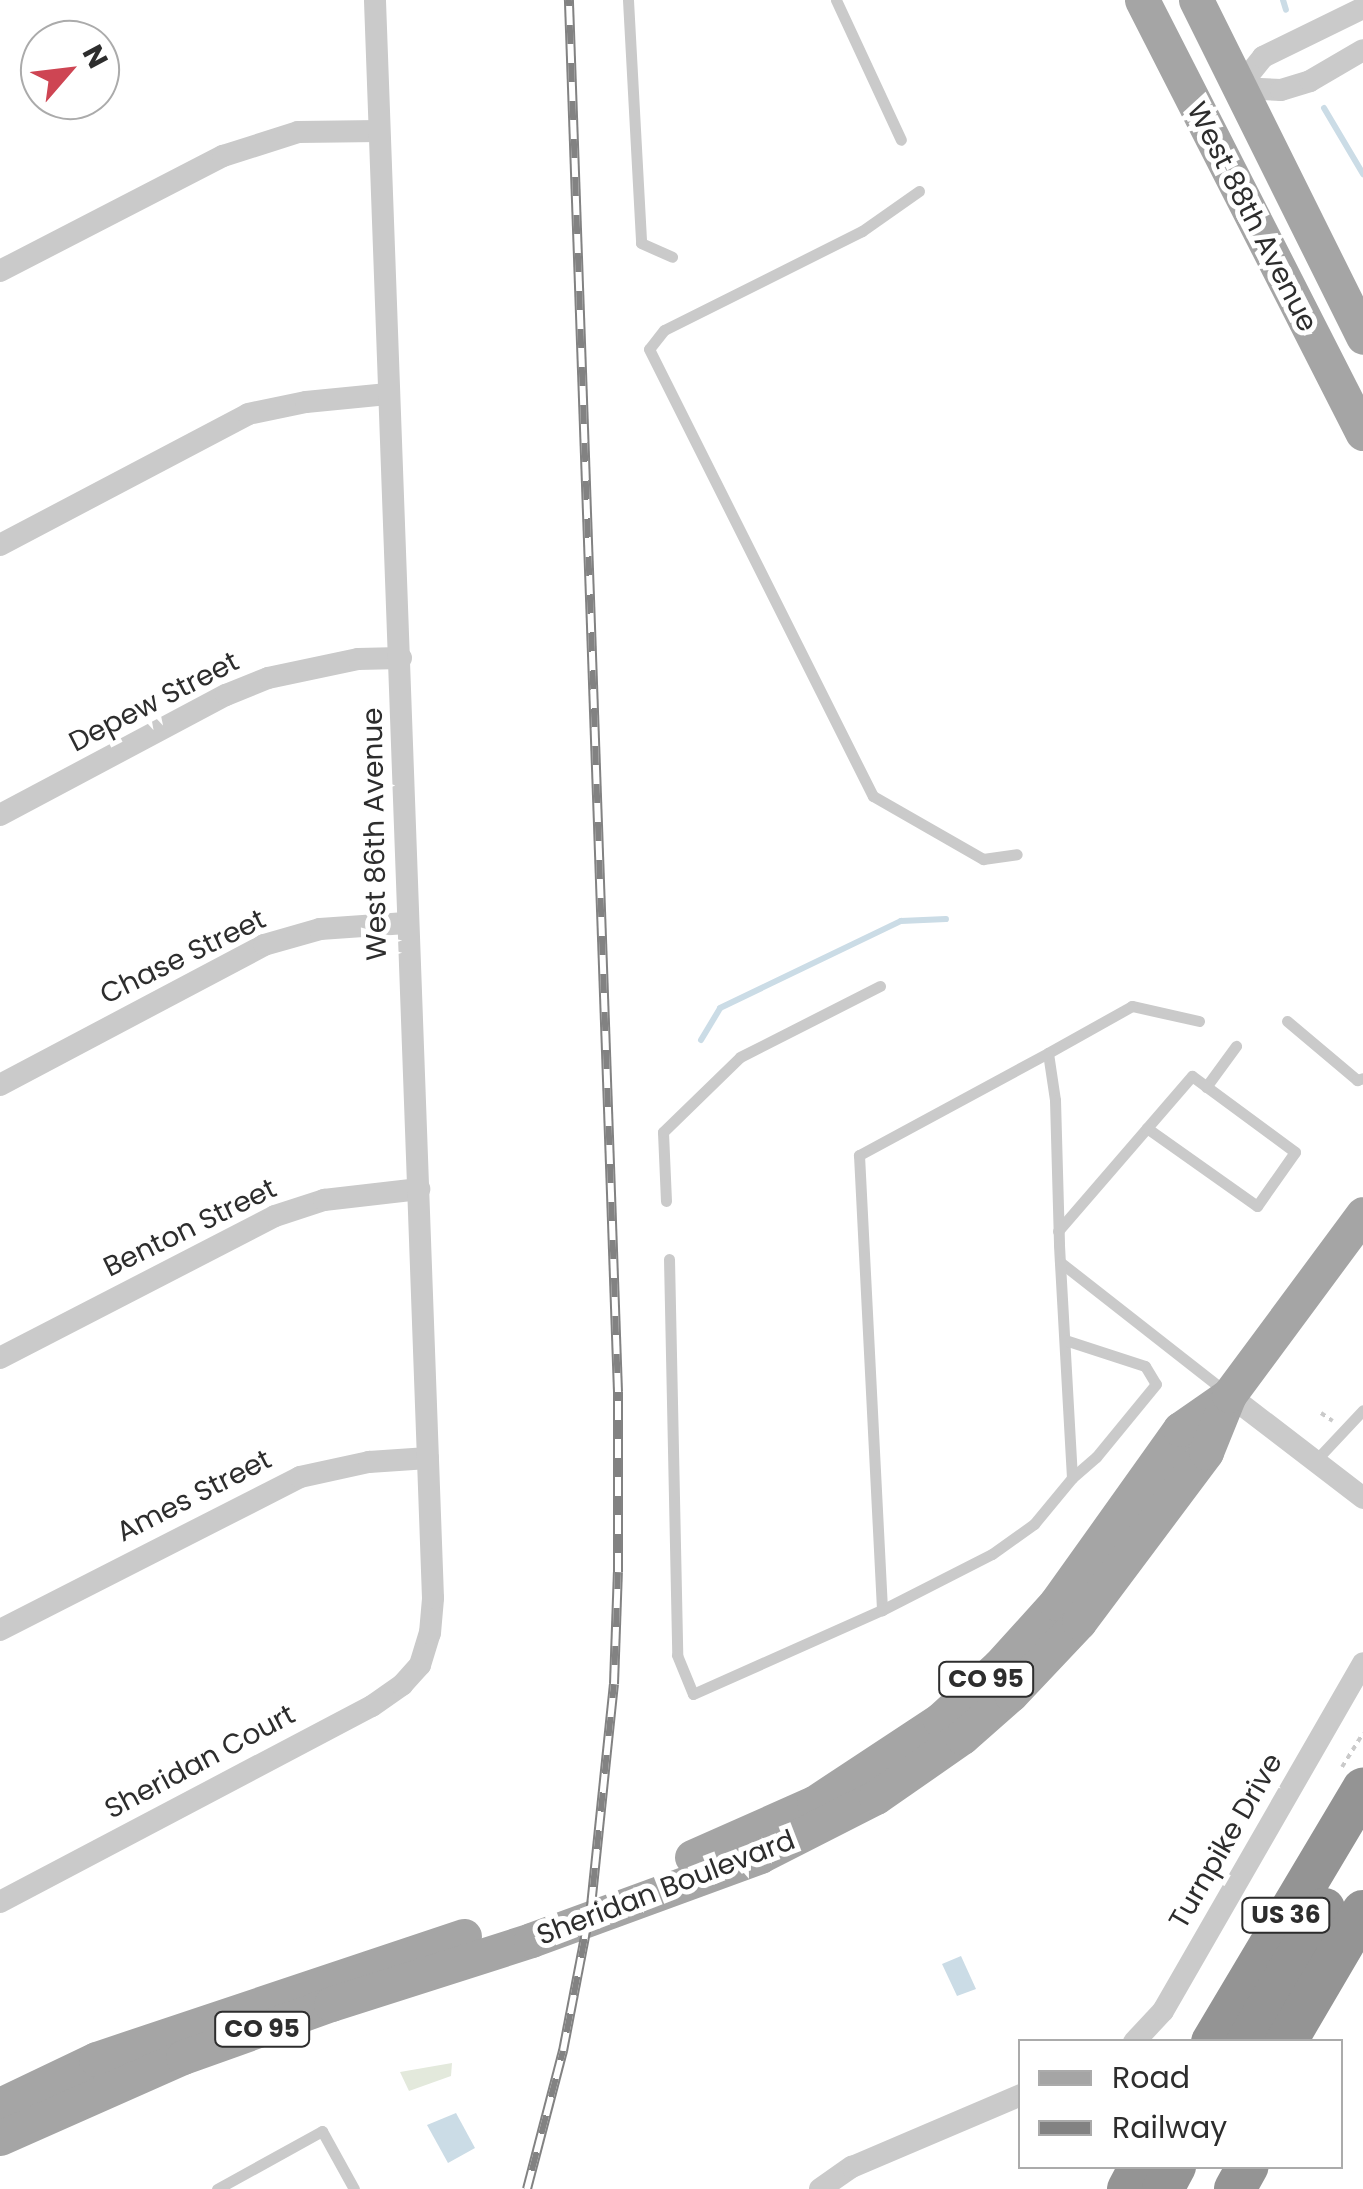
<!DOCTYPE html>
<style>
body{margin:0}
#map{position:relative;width:1363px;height:2189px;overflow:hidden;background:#fff;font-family:Poppins,sans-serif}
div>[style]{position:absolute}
.green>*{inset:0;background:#e3e9dc}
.water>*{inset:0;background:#cbdce6}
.stream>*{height:6px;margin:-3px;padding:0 3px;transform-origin:3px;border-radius:3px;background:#cbdce6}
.path>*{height:4px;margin-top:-2px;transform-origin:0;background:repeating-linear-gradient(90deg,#cacaca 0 5px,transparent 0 10px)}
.lane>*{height:11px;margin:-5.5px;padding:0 5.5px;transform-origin:5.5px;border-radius:5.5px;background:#cacaca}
.street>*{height:22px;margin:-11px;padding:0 11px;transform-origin:11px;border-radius:11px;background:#cacaca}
.primary>*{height:35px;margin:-17.5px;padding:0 17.5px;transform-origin:17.5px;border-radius:17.5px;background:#a5a5a5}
.highway>*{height:42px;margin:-21px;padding:0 21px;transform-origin:21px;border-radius:21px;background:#949494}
.rail>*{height:10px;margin-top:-5px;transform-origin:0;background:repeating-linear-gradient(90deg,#fff 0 19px,#828282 0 38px);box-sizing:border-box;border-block:2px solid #828282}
span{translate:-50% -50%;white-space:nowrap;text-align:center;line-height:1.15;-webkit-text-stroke:10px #fff;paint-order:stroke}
.shield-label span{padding:2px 8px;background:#fff;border:2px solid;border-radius:8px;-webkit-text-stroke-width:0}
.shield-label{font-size:25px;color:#2d2d2d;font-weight:700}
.street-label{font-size:28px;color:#2d2d2d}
.legend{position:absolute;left:1018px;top:2039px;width:325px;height:130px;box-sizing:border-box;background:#fff;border:2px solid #ababab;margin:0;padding:12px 18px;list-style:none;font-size:30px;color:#2d2d2d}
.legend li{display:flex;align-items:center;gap:20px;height:50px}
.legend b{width:50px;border:2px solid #ababab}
.north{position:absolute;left:20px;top:20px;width:100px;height:100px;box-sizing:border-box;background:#fff;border:2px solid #ababab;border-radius:50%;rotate:62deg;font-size:28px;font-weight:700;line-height:40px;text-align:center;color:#2d2d2d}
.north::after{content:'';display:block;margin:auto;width:35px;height:45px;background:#ce4553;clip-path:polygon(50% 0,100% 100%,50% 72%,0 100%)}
</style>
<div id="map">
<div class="green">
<i style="clip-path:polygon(452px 2063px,451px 2076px,409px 2091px,400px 2072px)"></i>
</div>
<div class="water">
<i style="clip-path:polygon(961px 1956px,976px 1989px,957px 1996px,942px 1964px)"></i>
<i style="clip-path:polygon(456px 2113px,475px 2148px,448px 2163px,427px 2125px)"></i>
</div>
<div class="stream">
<i style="left:1283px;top:0;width:10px;rotate:73deg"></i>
<i style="left:1324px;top:108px;width:77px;rotate:59.4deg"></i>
<i style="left:701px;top:1040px;width:37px;rotate:-59deg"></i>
<i style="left:720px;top:1008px;width:201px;rotate:-25.7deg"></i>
<i style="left:901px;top:921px;width:45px;rotate:-2.5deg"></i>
</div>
<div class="path">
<i style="left:1321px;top:1413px;width:14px;rotate:34deg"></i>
<i style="left:1342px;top:1767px;width:40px;rotate:-58deg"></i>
</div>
<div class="lane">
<i style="left:628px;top:0;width:243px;rotate:86.9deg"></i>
<i style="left:641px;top:243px;width:34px;rotate:24deg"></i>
<i style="left:836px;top:0;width:154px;rotate:65.1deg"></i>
<i style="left:919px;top:191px;width:70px;rotate:144.9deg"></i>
<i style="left:862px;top:231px;width:221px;rotate:153.4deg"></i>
<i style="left:664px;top:330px;width:24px;rotate:128deg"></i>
<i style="left:649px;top:349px;width:500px;rotate:63.4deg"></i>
<i style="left:873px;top:796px;width:127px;rotate:29.8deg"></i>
<i style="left:983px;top:859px;width:34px;rotate:-8deg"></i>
<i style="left:1199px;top:1021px;width:69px;rotate:-167.4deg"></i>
<i style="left:1132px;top:1006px;width:96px;rotate:150.8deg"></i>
<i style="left:1048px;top:1053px;width:48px;rotate:81.5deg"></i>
<i style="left:1055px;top:1100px;width:145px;rotate:88.4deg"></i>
<i style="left:1059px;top:1245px;width:17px;rotate:87deg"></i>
<i style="left:1060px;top:1262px;width:211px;rotate:38.1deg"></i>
<i style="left:1287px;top:1021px;width:92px;rotate:40.1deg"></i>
<i style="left:1357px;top:1080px;width:6px;rotate:-18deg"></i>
<i style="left:1048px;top:1053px;width:215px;rotate:151.6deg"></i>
<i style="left:859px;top:1155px;width:456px;rotate:87.1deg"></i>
<i style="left:882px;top:1610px;width:123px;rotate:-27deg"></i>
<i style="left:992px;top:1554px;width:52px;rotate:-35.5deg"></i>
<i style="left:1034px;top:1524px;width:60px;rotate:-50.4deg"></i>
<i style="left:1072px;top:1478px;width:216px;rotate:-93.2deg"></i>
<i style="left:1206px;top:1087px;width:51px;rotate:-53.8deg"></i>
<i style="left:666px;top:1201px;width:69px;rotate:-92.5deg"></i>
<i style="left:663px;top:1132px;width:107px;rotate:-44.2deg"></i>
<i style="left:740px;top:1057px;width:157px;rotate:-26.9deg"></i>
<i style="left:1058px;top:1231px;width:205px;rotate:-49.2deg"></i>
<i style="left:1192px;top:1076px;width:128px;rotate:36.4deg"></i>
<i style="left:1295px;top:1152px;width:66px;rotate:125.1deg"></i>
<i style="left:1257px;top:1206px;width:135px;rotate:-144.7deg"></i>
<i style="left:669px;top:1259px;width:396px;rotate:88.8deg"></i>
<i style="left:677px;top:1655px;width:42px;rotate:67.7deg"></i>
<i style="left:693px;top:1694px;width:207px;rotate:-24deg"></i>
<i style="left:1065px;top:1340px;width:84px;rotate:18deg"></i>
<i style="left:1145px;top:1366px;width:21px;rotate:59deg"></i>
<i style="left:1156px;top:1384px;width:94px;rotate:129.4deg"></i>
<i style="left:1096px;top:1457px;width:32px;rotate:139deg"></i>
<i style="left:1317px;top:1459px;width:67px;rotate:-46.8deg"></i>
<i style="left:217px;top:2189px;width:120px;rotate:-28.9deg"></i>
<i style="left:322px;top:2131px;width:66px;rotate:61.1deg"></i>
</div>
<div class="street">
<i style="left:1238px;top:88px;width:40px;rotate:-51deg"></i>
<i style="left:1263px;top:57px;width:111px;rotate:-26.1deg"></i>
<i style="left:1238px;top:88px;width:43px;rotate:2.7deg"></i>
<i style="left:1281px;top:90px;width:30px;rotate:-17deg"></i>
<i style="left:1310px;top:81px;width:61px;rotate:-30.3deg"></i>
<i style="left:0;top:271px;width:251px;rotate:-27.3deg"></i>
<i style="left:223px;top:156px;width:79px;rotate:-17.7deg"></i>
<i style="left:298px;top:132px;width:81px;rotate:-0.7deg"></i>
<i style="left:0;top:545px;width:280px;rotate:-27.8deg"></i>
<i style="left:248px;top:414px;width:59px;rotate:-11.7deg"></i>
<i style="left:306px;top:402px;width:82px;rotate:-5.6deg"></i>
<i style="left:0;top:815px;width:256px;rotate:-28deg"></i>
<i style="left:226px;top:695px;width:45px;rotate:-22deg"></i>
<i style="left:268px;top:678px;width:92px;rotate:-11.9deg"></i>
<i style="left:358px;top:659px;width:43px;rotate:-1.3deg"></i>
<i style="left:0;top:1085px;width:299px;rotate:-27.9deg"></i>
<i style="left:264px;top:945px;width:58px;rotate:-15.9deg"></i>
<i style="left:320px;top:929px;width:86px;rotate:-4deg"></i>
<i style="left:0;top:1358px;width:309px;rotate:-27.3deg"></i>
<i style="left:275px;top:1216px;width:52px;rotate:-18.1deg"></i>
<i style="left:324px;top:1200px;width:96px;rotate:-6.6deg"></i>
<i style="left:1229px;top:1395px;width:169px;rotate:37.5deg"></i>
<i style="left:0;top:1630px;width:337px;rotate:-27deg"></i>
<i style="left:300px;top:1477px;width:71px;rotate:-12.3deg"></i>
<i style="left:369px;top:1462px;width:59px;rotate:-3.9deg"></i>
<i style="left:0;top:1902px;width:420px;rotate:-27.8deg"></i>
<i style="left:372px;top:1706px;width:37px;rotate:-35deg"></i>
<i style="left:402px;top:1685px;width:27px;rotate:-48deg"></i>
<i style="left:420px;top:1665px;width:34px;rotate:-73deg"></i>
<i style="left:430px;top:1633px;width:35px;rotate:-85deg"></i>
<i style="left:433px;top:1598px;width:1599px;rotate:-92.08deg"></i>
<i style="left:1134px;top:2042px;width:42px;rotate:-46.9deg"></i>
<i style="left:1163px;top:2011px;width:401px;rotate:-60.1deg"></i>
<i style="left:820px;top:2189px;width:39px;rotate:-35deg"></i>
<i style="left:852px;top:2167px;width:184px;rotate:-23.1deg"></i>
</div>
<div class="primary">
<i style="left:1142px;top:0;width:486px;rotate:63deg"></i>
<i style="left:1196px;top:0;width:376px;rotate:63.6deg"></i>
<i style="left:692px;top:1857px;width:133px;rotate:-23.9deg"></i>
<i style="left:814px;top:1803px;width:151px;rotate:-33.4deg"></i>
<i style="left:940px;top:1720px;width:80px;rotate:-42.5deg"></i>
<i style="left:999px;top:1666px;width:85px;rotate:-47.9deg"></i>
<i style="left:1056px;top:1603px;width:214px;rotate:-54.5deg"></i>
<i style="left:1180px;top:1429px;width:60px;rotate:-34.8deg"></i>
<i style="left:0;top:2105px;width:106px;rotate:-25.6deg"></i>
<i style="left:96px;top:2059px;width:388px;rotate:-18.5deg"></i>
<i style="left:0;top:2138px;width:200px;rotate:-23.9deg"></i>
<i style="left:183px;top:2057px;width:157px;rotate:-19.7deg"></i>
<i style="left:331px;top:2004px;width:210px;rotate:-17.7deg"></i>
<i style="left:531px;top:1940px;width:244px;rotate:-20.1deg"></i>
<i style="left:760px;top:1856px;width:130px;rotate:-27deg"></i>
<i style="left:876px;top:1797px;width:105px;rotate:-34.9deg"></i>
<i style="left:962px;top:1737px;width:65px;rotate:-41.3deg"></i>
<i style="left:1011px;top:1694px;width:99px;rotate:-46.6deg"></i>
<i style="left:1079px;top:1622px;width:212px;rotate:-53.2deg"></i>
<i style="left:1206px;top:1452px;width:61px;rotate:-68deg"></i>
<i style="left:1229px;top:1395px;width:225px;rotate:-53.5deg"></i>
</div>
<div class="highway">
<i style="left:1212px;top:2042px;width:295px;rotate:-59.2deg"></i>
<i style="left:1247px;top:2042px;width:154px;rotate:-59.9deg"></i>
<i style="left:1286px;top:2042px;width:152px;rotate:-59.6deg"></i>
<i style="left:1128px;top:2189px;width:26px;rotate:-62deg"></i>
<i style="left:1163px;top:2189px;width:26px;rotate:-62deg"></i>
<i style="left:1235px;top:2189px;width:26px;rotate:-61deg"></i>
</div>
<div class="rail">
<i style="left:527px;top:2189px;width:143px;rotate:-75.4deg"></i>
<i style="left:563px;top:2051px;width:148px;rotate:-79.1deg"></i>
<i style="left:591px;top:1906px;width:223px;rotate:-84.1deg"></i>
<i style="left:614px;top:1684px;width:112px;rotate:-88deg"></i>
<i style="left:618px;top:1572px;width:180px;rotate:-90deg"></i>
<i style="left:618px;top:1392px;width:1393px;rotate:-92.02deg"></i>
</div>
<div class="shield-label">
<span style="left:986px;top:1679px">CO 95</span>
<span style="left:1286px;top:1915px">US 36</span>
<span style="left:262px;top:2029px">CO 95</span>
</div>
<div class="street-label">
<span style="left:1252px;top:217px;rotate:63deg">West 88th Avenue</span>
<span style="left:154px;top:702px;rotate:-27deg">Depew Street</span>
<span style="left:375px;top:834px;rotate:-91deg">West 86th Avenue</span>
<span style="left:183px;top:957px;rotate:-26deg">Chase Street</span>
<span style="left:190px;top:1228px;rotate:-26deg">Benton Street</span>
<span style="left:194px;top:1496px;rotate:-27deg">Ames Street</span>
<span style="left:200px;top:1762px;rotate:-28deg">Sheridan Court</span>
<span style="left:1226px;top:1841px;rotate:-60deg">Turnpike Drive</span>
<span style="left:666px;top:1888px;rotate:-21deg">Sheridan Boulevard</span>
</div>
<ul class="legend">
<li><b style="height:12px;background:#a5a5a5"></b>Road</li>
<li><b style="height:12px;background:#828282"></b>Railway</li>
</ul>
<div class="north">N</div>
</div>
